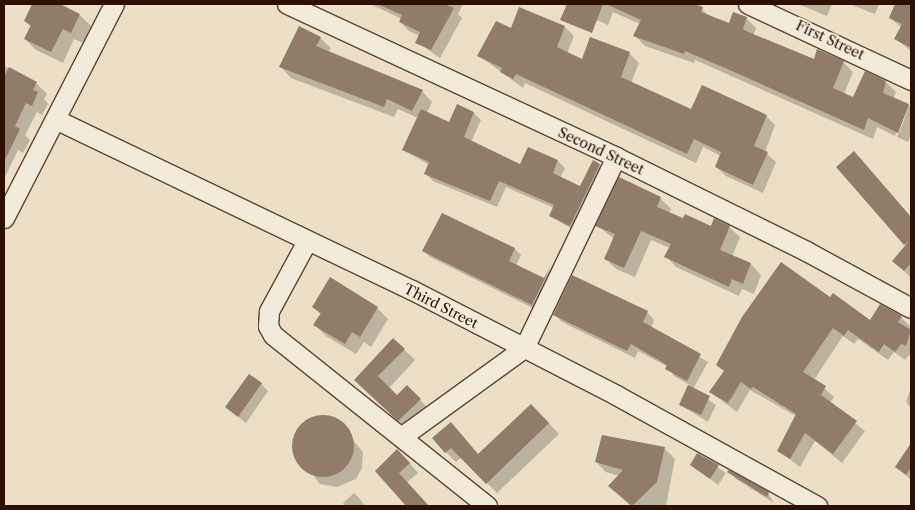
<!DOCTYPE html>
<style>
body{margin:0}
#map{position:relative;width:915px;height:510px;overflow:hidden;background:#ebe0c6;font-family:"Libre Caslon Text",serif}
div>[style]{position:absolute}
.shadow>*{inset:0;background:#0003}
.building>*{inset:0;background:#907c68}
.round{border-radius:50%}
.roads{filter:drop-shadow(1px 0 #5c4433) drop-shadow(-1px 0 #5c4433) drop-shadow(0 1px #5c4433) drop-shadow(0 -1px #5c4433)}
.street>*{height:19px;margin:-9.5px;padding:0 9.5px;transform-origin:9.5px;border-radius:9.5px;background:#f2ebda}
span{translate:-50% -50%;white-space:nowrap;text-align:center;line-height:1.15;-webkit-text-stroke:4px #f2ebda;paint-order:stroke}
.street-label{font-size:14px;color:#2d1002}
.frame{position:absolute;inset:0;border:5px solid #2d1002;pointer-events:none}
</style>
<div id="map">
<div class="shadow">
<i style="clip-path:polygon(34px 4px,57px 4px,80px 15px,91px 26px,83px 43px,74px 39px,63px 63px,36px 50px,25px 39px,31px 27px,25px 21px)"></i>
<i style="clip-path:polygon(448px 4px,447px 12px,451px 4px,463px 4px,458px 14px,462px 18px,440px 58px,417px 42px,420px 36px,409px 31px,400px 22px,402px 19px,370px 4px)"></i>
<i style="clip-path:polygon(562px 4px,700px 4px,699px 7px,712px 18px,730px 25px,746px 18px,756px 28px,753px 36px,814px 61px,843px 62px,853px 72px,844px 94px,854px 99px,886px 82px,896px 92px,893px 99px,911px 107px,911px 133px,908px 142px,897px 137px,909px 108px,895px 136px,877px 127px,873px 139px,695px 60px,694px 63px,645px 46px,635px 36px,640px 24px,613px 12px,608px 25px)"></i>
<i style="clip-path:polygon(798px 4px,832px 4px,827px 16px)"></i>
<i style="clip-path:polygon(849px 4px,879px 4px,875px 14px)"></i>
<i style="clip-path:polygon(897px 4px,904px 6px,911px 4px,911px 51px,896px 39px,902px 28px,890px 18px)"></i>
<i style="clip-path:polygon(565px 27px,574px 36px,567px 54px,583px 61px,591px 39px,630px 54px,639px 63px,631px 83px,692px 111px,766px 116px,775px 125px,765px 152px,776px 162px,763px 193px,726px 176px,716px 167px,721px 156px,703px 147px,696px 163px,525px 83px,523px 88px,478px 55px,511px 30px)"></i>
<i style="clip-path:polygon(320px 38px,331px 48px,329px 52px,422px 91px,432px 102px,427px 113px,450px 124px,458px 106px,474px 113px,481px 120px,471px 142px,521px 166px,529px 148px,558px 161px,565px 168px,560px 178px,580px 187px,600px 165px,607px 172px,577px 232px,550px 216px,554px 208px,506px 187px,497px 207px,433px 181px,426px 174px,429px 165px,404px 150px,418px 118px,398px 109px,394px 117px,291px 78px,281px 67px)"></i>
<i style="clip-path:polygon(4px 66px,36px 83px,47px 94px,44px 99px,48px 104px,42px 115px,37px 112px,25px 135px,30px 140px,23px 153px,18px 150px,4px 179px)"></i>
<i style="clip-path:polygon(854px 152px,911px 217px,911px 278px,894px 261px,906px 246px,837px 167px)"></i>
<i style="clip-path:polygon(619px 179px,660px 198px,671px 209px,669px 214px,712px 228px,729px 227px,740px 237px,732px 257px,751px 264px,761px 275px,754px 294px,742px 289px,739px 296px,676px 267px,666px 256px,670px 248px,651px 240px,635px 277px,616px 269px,606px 259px,614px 239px,597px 225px)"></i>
<i style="clip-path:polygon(515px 249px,521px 255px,516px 266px,544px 280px,551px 268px,557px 274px,539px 311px,430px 257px,424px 251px)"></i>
<i style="clip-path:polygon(330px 279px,377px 308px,388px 319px,371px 347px,364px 342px,356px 354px,326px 336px,315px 325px,321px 315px,313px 307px)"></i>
<i style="clip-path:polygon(830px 299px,870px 322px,901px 317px,910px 326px,911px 353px,905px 360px,894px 352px,888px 360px,858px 339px,854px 344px,843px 336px,814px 380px,834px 397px,830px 403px,865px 431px,842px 463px,815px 441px,800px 467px,779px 451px,796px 416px,750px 390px,737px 412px,710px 392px,725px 372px,717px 364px)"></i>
<i style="clip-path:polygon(647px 312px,654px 320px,651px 328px,708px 362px,693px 389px,716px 405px,708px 422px,680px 405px,690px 385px,674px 376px,668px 367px,638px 351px,635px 358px,562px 322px,555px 315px)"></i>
<i style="clip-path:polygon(394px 340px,415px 360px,389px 388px,397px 397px,407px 387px,431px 411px,410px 431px,366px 391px)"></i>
<i style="clip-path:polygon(261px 384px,268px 391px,246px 423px,226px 407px)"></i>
<i style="clip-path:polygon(910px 390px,911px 390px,911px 408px,906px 402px)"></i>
<i style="clip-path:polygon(531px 405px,559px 434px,497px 493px,462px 457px,456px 462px,446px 452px,451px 424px,479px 455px)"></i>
<i style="clip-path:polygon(321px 416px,336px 420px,363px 452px,362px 468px,356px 479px,337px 487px,320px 484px,294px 452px,295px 436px,305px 422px)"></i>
<i style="clip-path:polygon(602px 436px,665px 449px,675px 459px,666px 506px,631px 506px,620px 496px,619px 476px,606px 472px,596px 462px)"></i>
<i style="clip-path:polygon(909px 451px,911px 452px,911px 480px,897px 467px)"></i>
<i style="clip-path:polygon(698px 454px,726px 473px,718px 485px,691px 464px)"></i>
<i style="clip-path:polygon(406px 459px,418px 473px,407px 482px,428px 506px,408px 506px,376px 471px)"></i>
<i style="clip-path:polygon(729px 472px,768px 493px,774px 503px,736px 479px)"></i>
<i style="clip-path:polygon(354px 493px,360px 499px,365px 506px,346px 506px,343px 503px)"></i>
</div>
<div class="building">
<i style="clip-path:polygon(32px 4px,60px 4px,80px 14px,71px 33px,63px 29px,51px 52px,24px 39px,31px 25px,24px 21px)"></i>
<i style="clip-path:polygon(377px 4px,446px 4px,454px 8px,431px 50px,415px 43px,420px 32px,399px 22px,402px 15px)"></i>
<i style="clip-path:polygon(567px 4px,603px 4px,592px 33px,560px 20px)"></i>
<i style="clip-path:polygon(606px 4px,694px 4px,703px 7px,701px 12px,729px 23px,733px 12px,747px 17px,743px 29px,746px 31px,814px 59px,817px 49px,844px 61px,833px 88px,853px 97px,865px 71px,886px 81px,883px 93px,909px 104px,898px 133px,868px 118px,864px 130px,732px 71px,685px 51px,684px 54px,633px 36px,641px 20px)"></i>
<i style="clip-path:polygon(895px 4px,911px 4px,911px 48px,894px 39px,902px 24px,889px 18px)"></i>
<i style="clip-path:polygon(519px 7px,565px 26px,557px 47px,582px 59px,590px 37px,630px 52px,621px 77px,691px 109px,702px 85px,767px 115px,754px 146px,768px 152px,753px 185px,715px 167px,721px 152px,694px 139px,687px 154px,516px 74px,513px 79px,500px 72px,502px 68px,477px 56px,496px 21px,511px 28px)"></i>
<i style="clip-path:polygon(299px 26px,321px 37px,316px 46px,423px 90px,412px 111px,387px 99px,384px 107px,279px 67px)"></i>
<i style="clip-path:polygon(9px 67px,37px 82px,33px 90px,38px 92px,32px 106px,26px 103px,15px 126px,20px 129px,4px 162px,4px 77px)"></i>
<i style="clip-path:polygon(457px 104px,474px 112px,464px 137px,520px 164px,528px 147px,558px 160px,553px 173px,580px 186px,593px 160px,600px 164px,570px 226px,549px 216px,554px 205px,499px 181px,490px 201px,424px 174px,429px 162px,402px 150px,421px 109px,449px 122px)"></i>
<i style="clip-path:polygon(854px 151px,911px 217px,911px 263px,904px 271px,892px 261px,910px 240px,904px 245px,836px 167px)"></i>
<i style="clip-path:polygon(619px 177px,661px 197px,657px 207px,683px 218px,685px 214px,711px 226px,714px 218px,730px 226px,720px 250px,751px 263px,743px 284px,732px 279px,729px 287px,664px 257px,671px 244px,641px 231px,624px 268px,604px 259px,615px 234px,595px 226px)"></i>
<i style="clip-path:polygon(442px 213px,515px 248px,509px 261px,544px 278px,551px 266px,532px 305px,422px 251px)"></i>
<i style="clip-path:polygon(781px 262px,830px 297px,833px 293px,870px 320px,880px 304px,902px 316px,898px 322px,911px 330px,906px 346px,901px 344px,895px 352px,884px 344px,879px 352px,848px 330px,844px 336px,833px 328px,803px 372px,826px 386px,821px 395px,857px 421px,833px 454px,805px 433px,790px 459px,777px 451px,796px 414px,753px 387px,751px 389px,741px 382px,728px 403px,709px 392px,724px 371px,716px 365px,742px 317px)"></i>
<i style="clip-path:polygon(572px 275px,648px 311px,643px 322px,701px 354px,687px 381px,665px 369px,667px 365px,631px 344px,627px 351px,553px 315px)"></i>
<i style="clip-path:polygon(330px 277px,378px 307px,360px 337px,352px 332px,345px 344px,313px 325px,321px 313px,312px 307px)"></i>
<i style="clip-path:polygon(393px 338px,405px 349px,378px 376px,397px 395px,407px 385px,421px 399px,398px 421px,354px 380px)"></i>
<i style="clip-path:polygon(249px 374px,262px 383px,238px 417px,225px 407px)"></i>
<i style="clip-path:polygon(688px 385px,710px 396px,701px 415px,679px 405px)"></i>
<i style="clip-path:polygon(531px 404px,549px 423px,486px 484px,451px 448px,445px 453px,432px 438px,451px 422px,478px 454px)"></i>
<i class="round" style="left:292px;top:415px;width:62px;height:62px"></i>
<i style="clip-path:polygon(602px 435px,665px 447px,657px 482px,632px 506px,608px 486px,623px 470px,595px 462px)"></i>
<i style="clip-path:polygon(911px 443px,911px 468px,906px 475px,895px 467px)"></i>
<i style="clip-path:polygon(397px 449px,410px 463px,399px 473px,429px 506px,406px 506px,375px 471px)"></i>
<i style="clip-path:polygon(697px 453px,719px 465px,710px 479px,690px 465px)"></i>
<i style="clip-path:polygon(729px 470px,769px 492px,767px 497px,727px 472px)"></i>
</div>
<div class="roads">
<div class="street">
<i style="left:287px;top:4px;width:363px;rotate:24.9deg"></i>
<i style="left:616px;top:157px;width:212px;rotate:26.3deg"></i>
<i style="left:806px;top:251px;width:119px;rotate:28.5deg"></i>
<i style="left:748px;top:4px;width:180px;rotate:25deg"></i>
<i style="left:57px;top:120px;width:394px;rotate:25.6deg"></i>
<i style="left:412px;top:290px;width:229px;rotate:27.2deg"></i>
<i style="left:616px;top:395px;width:230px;rotate:28.9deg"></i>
<i style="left:4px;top:218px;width:241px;rotate:-62.8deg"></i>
<i style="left:307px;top:241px;width:80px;rotate:118.5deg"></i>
<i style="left:269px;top:311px;width:15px;rotate:94deg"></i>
<i style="left:268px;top:326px;width:10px;rotate:61deg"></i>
<i style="left:273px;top:335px;width:274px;rotate:38.6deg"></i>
<i style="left:401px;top:437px;width:152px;rotate:-35.9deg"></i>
<i style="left:524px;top:348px;width:212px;rotate:-64.3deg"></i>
</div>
</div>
<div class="street-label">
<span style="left:830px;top:40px;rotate:25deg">First Street</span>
<span style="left:601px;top:151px;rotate:25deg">Second Street</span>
<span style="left:441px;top:306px;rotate:27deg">Third Street</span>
</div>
<div class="frame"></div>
</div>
